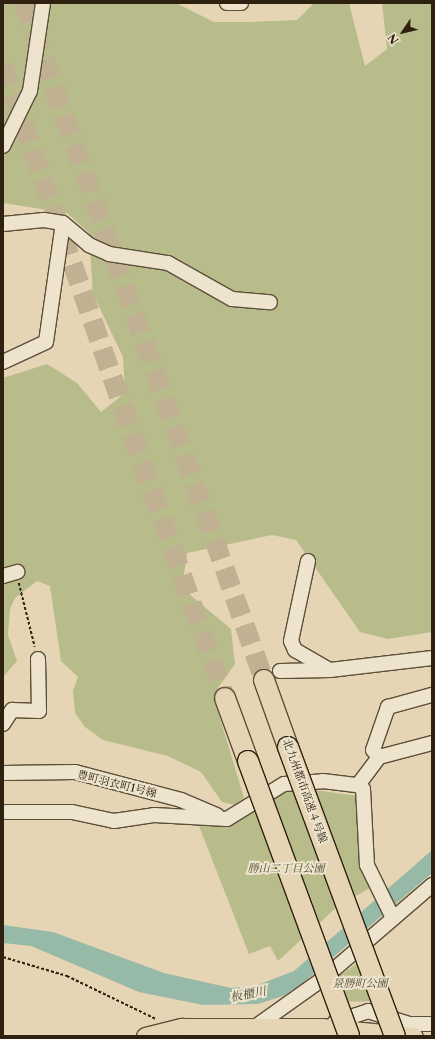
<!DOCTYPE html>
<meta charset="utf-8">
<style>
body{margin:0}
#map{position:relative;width:435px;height:1039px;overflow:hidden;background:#e5d5b4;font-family:"Libre Caslon Text","Noto Serif JP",serif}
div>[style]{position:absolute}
.green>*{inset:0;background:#b8bc8a}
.water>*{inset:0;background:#97b9a7}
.highway-tunnel>*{height:20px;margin-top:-10px;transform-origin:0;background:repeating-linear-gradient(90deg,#c0b193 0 20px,transparent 0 30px)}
.path>*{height:1.5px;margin-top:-0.75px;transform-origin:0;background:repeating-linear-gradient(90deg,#2e2110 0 3px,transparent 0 5px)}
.roads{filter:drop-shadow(1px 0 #5c4e39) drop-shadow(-1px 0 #5c4e39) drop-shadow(0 1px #5c4e39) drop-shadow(0 -1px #5c4e39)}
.minor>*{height:14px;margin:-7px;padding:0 7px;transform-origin:7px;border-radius:7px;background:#eee4ce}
.major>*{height:17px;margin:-8.5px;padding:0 8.5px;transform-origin:8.5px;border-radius:8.5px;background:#e5d5b4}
.highway>*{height:20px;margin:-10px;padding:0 10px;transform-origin:10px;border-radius:10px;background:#e5d5b4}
.bridges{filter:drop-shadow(1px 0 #2e2110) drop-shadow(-1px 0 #2e2110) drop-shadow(0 1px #2e2110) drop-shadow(0 -1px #2e2110)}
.highway-bridge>*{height:20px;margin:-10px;padding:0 10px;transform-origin:10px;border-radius:10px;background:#e5d5b4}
span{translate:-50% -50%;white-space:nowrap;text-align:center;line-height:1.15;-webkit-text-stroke:4px #eee4ce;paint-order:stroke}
.street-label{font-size:11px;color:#2e2110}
.park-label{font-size:11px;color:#50482e;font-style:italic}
.water-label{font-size:12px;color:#4e4f3d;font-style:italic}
.frame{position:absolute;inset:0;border:4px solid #2e2110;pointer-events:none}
.north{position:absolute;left:383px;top:12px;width:40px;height:40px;-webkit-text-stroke:3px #eee4ce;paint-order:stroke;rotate:235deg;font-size:11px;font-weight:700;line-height:16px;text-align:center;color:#2e2110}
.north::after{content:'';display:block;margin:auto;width:14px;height:18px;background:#2e2110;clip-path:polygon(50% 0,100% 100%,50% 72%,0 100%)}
</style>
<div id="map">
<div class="green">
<i style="clip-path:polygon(3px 3px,176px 3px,214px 22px,248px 22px,297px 20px,314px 3px,349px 3px,365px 66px,387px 49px,382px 3px,432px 3px,432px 632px,388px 639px,360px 632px,296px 540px,272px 535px,187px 553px,182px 588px,231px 629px,235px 664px,213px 695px,244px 798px,235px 805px,222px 802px,201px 772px,168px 756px,103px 740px,85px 727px,75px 713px,73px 691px,78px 677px,61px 661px,50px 586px,37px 581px,15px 598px,10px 609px,8px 635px,17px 661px,3px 677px,3px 378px,47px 364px,77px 383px,101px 412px,125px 393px,123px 357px,93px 294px,89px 233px,67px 213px,3px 203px)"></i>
<i style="clip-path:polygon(292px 787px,358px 796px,370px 888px,338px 906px,278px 961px,270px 946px,249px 954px,199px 826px,226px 825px,240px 820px)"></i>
<i style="clip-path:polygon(369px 955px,392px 1001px,327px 1002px,336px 978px)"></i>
</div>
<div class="water">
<i style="clip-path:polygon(432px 850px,432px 873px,304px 982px,283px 996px,258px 1004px,203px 1005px,139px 992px,31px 946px,3px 943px,3px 925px,53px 932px,164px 973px,231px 988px,255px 986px,294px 971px)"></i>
</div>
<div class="highway-tunnel">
<i style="left:24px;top:3px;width:718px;rotate:70.48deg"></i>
<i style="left:3px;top:66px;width:670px;rotate:70.65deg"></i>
</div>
<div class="path">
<i style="left:19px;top:583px;width:66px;rotate:76deg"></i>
<i style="left:3px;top:957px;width:67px;rotate:16.5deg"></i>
<i style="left:67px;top:976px;width:99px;rotate:25.8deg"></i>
</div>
<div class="roads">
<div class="minor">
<i style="left:227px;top:3px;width:14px"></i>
<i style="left:3px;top:146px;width:61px;rotate:-63.9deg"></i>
<i style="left:30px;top:91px;width:89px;rotate:-81.6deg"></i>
<i style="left:3px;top:224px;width:41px;rotate:-5.6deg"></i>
<i style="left:44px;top:220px;width:19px;rotate:9deg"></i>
<i style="left:63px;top:223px;width:34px;rotate:40deg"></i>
<i style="left:89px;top:245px;width:22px;rotate:24deg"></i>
<i style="left:109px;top:254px;width:60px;rotate:8.7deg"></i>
<i style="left:168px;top:263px;width:73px;rotate:29.4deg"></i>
<i style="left:232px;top:299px;width:38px;rotate:5deg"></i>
<i style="left:3px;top:362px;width:47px;rotate:-24.9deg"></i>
<i style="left:46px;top:342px;width:120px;rotate:-81.9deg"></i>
<i style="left:308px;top:561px;width:82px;rotate:102deg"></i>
<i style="left:291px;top:641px;width:10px;rotate:66deg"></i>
<i style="left:295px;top:650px;width:39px;rotate:30deg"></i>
<i style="left:3px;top:576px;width:15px;rotate:-16deg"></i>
<i style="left:280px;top:671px;width:50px;rotate:-1.1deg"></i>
<i style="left:330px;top:670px;width:103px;rotate:-6.7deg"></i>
<i style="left:3px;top:724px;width:17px;rotate:-57deg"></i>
<i style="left:12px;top:710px;width:27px;rotate:2deg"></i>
<i style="left:39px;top:711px;width:52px;rotate:-91.1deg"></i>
<i style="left:379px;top:757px;width:9px;rotate:-131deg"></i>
<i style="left:373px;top:750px;width:46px;rotate:-70.8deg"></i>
<i style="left:388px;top:707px;width:46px;rotate:-15.3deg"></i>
<i style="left:3px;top:773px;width:72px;rotate:-0.8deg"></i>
<i style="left:75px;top:772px;width:110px;rotate:14.8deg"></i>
<i style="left:181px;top:800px;width:39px;rotate:23deg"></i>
<i style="left:358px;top:785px;width:6px;rotate:39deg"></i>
<i style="left:363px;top:789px;width:76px;rotate:87deg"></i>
<i style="left:367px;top:865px;width:59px;rotate:63.9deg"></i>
<i style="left:3px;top:812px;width:69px"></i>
<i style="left:72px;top:812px;width:43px;rotate:12.1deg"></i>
<i style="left:114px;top:821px;width:40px;rotate:-8.5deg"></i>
<i style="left:154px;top:815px;width:73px;rotate:3.1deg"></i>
<i style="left:227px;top:819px;width:67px;rotate:-31.6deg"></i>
<i style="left:284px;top:784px;width:39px;rotate:-4deg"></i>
<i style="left:323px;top:781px;width:35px;rotate:7deg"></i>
<i style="left:358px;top:785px;width:35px;rotate:-53deg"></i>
<i style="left:379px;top:757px;width:55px;rotate:-14.8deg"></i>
<i style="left:335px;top:1022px;width:35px;rotate:-18deg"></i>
<i style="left:368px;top:1011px;width:43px;rotate:17.6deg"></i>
<i style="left:409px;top:1024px;width:23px"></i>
<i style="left:255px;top:1027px;width:85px;rotate:-35.4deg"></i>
<i style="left:324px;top:978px;width:143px;rotate:-40.7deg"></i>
</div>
<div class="major">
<i style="left:145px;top:1036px;width:38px;rotate:-14deg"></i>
<i style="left:182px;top:1027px;width:139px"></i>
<i style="left:321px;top:1027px;width:93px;rotate:5.5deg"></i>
</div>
<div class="highway">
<i style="left:264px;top:680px;width:71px;rotate:70.3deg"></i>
<i style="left:225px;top:698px;width:67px;rotate:69.9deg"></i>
</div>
</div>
<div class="bridges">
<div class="highway-bridge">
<i style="left:288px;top:747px;width:308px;rotate:69.7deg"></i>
<i style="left:248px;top:761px;width:293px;rotate:69.8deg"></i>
</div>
</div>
<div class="street-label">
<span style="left:117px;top:784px;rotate:14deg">豊町羽衣町1号線</span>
<span style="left:305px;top:791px;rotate:70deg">北九州都市高速４号線</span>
</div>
<div class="park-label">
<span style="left:286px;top:868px">勝山二丁目公園</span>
<span style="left:360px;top:983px">景勝町公園</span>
</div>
<div class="water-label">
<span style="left:248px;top:994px;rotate:-11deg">板櫃川</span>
</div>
<div class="frame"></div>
<div class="north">N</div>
</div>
